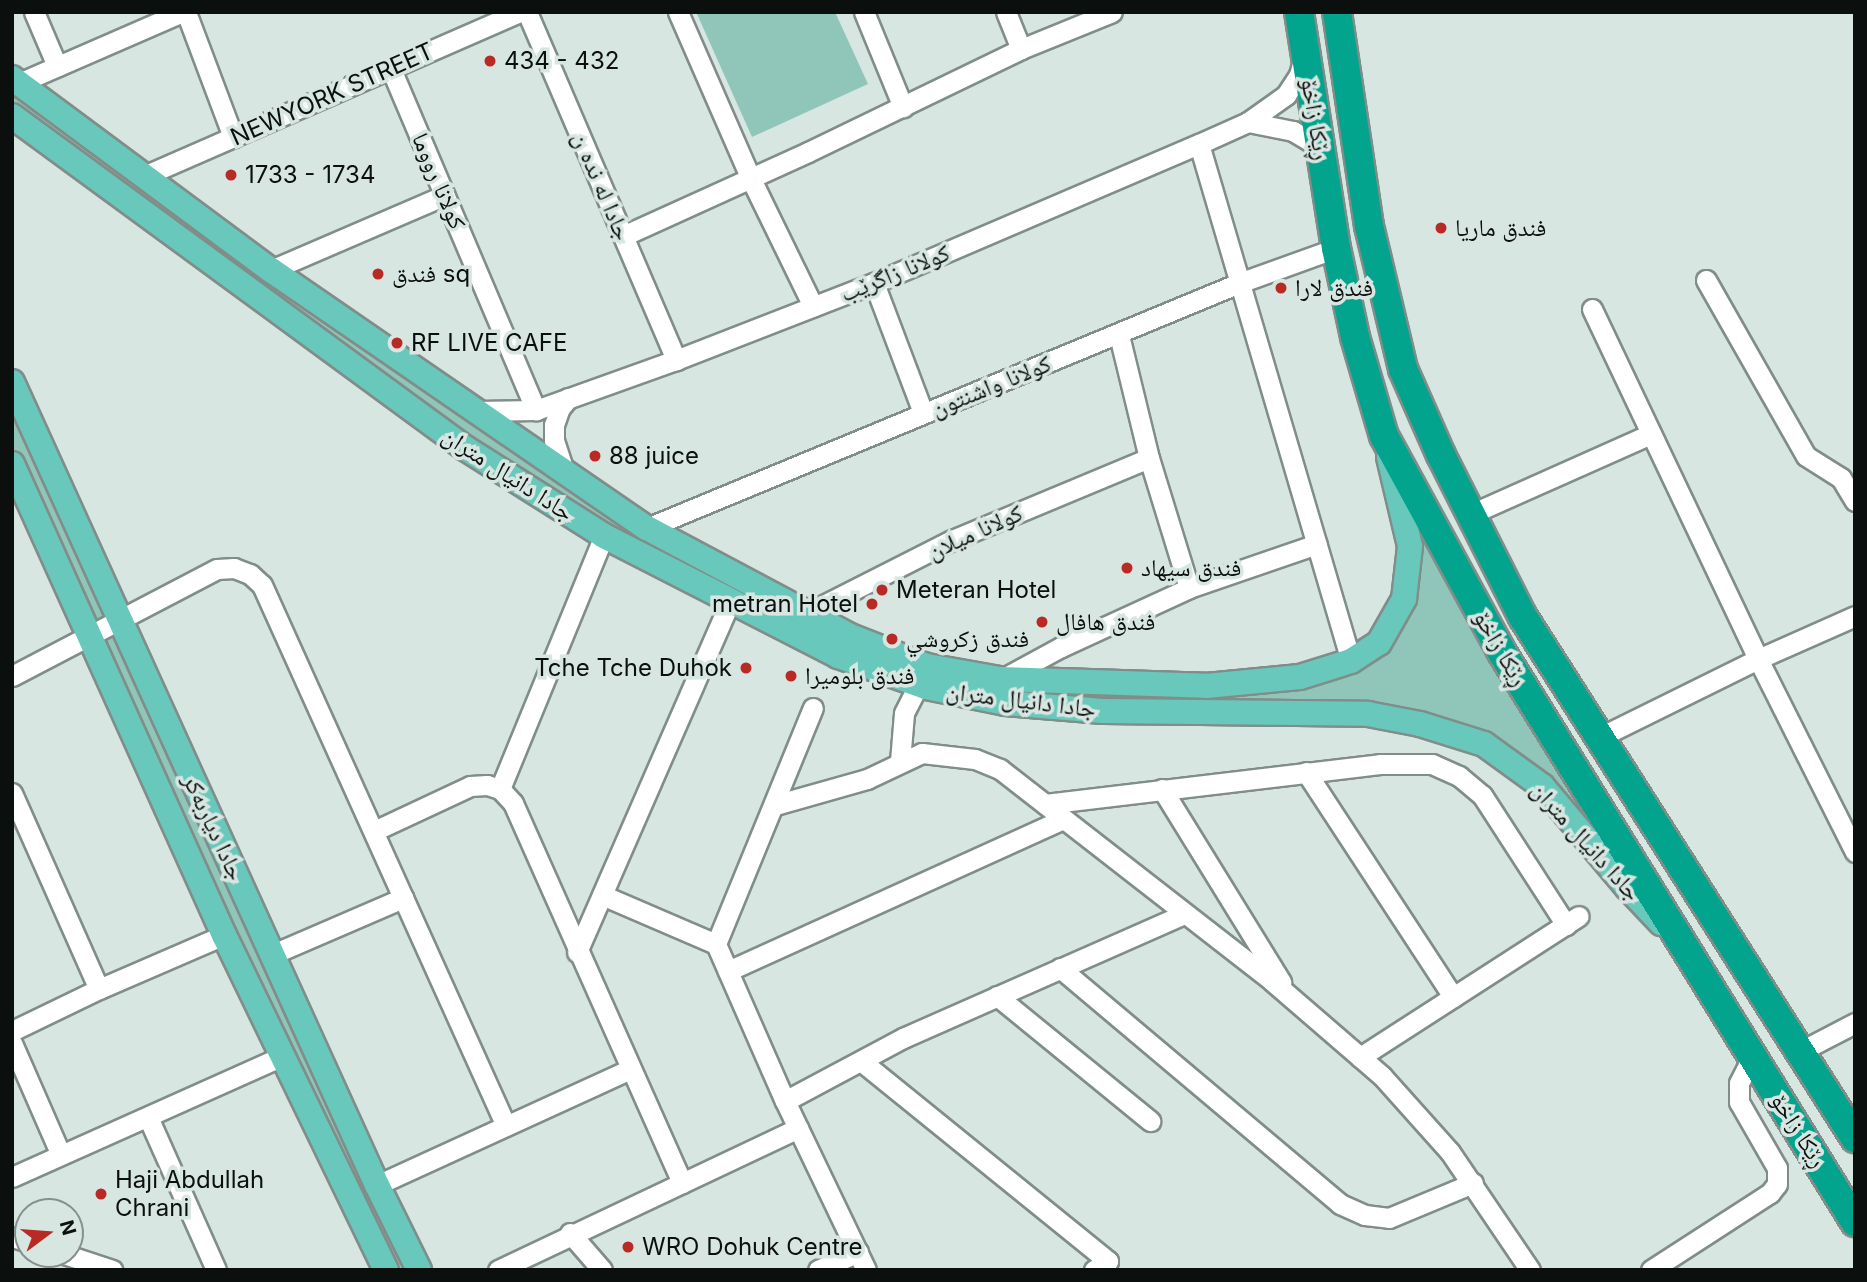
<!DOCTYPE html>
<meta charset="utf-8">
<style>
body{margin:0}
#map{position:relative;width:1867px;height:1282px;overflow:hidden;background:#d8e6e2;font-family:Inter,"Noto Naskh Arabic",sans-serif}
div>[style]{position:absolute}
.green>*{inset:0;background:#8fc6b9}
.roads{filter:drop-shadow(2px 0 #808d89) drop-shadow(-2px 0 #808d89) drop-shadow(0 2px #808d89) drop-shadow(0 -2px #808d89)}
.minor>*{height:19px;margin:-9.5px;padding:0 9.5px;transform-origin:9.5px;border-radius:9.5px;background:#fff}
.major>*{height:24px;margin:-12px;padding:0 12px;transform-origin:12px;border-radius:12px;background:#68c8bb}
.highway>*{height:28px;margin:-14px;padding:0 14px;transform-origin:14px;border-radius:14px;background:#03a48e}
.dots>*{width:19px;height:19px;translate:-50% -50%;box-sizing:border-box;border:4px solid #d8e6e2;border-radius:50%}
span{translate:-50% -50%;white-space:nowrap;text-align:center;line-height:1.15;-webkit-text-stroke:7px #d8e6e2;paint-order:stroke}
.poi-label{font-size:24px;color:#0b100e}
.left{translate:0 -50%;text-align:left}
.right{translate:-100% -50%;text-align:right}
.street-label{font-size:24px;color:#0b100e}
.frame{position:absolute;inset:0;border:14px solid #0b100e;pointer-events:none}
.north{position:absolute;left:14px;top:1198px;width:70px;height:70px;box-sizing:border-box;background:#d8e6e2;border:2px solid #86908d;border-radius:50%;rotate:74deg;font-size:19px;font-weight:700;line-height:28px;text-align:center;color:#0b100e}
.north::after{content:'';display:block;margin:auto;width:24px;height:32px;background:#b82a23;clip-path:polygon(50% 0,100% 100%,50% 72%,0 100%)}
</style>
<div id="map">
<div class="green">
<i style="clip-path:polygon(700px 12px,835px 12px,868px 84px,752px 137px,697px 14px)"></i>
<i style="clip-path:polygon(12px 81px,406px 367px,913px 681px,561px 507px,12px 112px)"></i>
<i style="clip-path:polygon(12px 382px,419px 1270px,386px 1270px,12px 464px)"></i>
<i style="clip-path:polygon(1411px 514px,1608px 846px,1502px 745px,1461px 724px,1413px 710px,1339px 701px,1059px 698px,1056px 693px,1305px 687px,1411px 607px,1420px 574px)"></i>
</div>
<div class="roads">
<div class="minor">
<i style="left:34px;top:12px;width:59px;rotate:66.9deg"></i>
<i style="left:186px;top:12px;width:134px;rotate:69.4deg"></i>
<i style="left:527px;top:12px;width:379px;rotate:66.8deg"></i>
<i style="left:678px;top:12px;width:180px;rotate:66.4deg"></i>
<i style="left:750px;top:177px;width:144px;rotate:64deg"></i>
<i style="left:864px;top:12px;width:103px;rotate:67.7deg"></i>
<i style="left:1006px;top:12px;width:40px;rotate:68deg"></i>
<i style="left:391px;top:69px;width:371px;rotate:67deg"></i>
<i style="left:19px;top:83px;width:178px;rotate:-23.5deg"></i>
<i style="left:1248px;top:122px;width:46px;rotate:11.3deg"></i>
<i style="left:1293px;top:131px;width:21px;rotate:31deg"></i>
<i style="left:1311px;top:142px;width:19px;rotate:58deg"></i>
<i style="left:1199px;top:144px;width:539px;rotate:73.62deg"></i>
<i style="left:144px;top:176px;width:409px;rotate:-23.6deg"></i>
<i style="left:623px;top:236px;width:203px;rotate:-24.4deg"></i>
<i style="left:808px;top:152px;width:237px;rotate:-25.8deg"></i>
<i style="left:1021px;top:49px;width:98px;rotate:-22.1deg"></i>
<i style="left:271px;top:270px;width:189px;rotate:-23.3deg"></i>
<i style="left:1706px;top:280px;width:202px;rotate:60.4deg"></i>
<i style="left:1806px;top:456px;width:41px;rotate:32.2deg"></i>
<i style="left:1841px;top:478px;width:27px;rotate:59deg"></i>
<i style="left:874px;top:283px;width:139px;rotate:69.3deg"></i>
<i style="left:1592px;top:309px;width:387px;rotate:64.6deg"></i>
<i style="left:1758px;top:659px;width:216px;rotate:63.3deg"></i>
<i style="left:1119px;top:335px;width:127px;rotate:76.3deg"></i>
<i style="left:1149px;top:458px;width:136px;rotate:72.9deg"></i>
<i style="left:477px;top:411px;width:59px;rotate:-1deg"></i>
<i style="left:536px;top:410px;width:149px;rotate:-19.7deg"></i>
<i style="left:676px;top:360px;width:212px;rotate:-21.3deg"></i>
<i style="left:874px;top:283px;width:353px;rotate:-23.2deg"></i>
<i style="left:1199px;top:144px;width:54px;rotate:-24.2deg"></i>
<i style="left:1248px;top:122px;width:47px;rotate:-35.4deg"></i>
<i style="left:1286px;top:95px;width:24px;rotate:-57deg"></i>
<i style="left:1299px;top:75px;width:20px;rotate:-75deg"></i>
<i style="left:564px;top:471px;width:32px;rotate:-108deg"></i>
<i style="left:554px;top:441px;width:16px;rotate:-90deg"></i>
<i style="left:554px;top:425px;width:18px;rotate:-71deg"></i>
<i style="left:560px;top:408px;width:13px;rotate:-51deg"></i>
<i style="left:1471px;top:514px;width:197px;rotate:-24deg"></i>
<i style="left:647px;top:528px;width:641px;rotate:-22.48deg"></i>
<i style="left:1239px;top:283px;width:103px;rotate:-19.8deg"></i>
<i style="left:806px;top:614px;width:164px;rotate:-26.9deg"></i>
<i style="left:952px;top:540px;width:213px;rotate:-22.6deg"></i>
<i style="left:12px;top:676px;width:231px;rotate:-27.6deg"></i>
<i style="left:217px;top:569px;width:17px;rotate:-3deg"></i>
<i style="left:234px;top:568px;width:17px;rotate:21deg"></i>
<i style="left:250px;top:574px;width:16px;rotate:43deg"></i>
<i style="left:262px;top:585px;width:593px;rotate:65.72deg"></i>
<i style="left:1000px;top:680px;width:69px;rotate:-28.4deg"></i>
<i style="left:1061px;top:647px;width:141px;rotate:-24.7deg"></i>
<i style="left:1189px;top:588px;width:135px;rotate:-19deg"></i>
<i style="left:1598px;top:738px;width:178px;rotate:-26.3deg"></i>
<i style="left:1758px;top:659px;width:106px;rotate:-23.9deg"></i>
<i style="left:900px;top:761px;width:48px;rotate:-85.2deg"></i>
<i style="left:904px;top:713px;width:31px;rotate:-63deg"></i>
<i style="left:1306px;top:772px;width:269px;rotate:56.8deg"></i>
<i style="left:500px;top:789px;width:274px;rotate:-67.7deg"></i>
<i style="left:1162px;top:789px;width:227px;rotate:58.3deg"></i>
<i style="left:12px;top:793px;width:214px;rotate:66.1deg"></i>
<i style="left:1045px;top:804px;width:337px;rotate:-6.8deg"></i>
<i style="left:1380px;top:764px;width:52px"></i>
<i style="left:1432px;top:764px;width:30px;rotate:24deg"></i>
<i style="left:1459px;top:776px;width:30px;rotate:40deg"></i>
<i style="left:1482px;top:795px;width:155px;rotate:57.1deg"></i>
<i style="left:775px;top:805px;width:96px;rotate:-15.8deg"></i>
<i style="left:867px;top:779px;width:61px;rotate:-25.3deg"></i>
<i style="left:922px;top:753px;width:53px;rotate:6.5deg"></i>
<i style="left:975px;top:759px;width:27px;rotate:22deg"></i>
<i style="left:1000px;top:769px;width:345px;rotate:37.9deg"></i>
<i style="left:1272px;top:981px;width:145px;rotate:40.8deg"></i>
<i style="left:1382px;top:1076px;width:102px;rotate:48.2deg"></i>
<i style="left:1450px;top:1152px;width:143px;rotate:55.9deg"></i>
<i style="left:374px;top:831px;width:106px;rotate:-25.1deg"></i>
<i style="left:470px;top:786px;width:17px;rotate:-3deg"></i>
<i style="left:487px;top:785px;width:14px;rotate:17deg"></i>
<i style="left:500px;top:789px;width:19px;rotate:47deg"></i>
<i style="left:513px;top:803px;width:416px;rotate:66deg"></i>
<i style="left:602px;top:895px;width:124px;rotate:23.3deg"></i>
<i style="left:716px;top:944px;width:171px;rotate:66.3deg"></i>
<i style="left:785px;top:1101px;width:187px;rotate:64.4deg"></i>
<i style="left:716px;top:944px;width:255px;rotate:-67.7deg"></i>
<i style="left:577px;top:952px;width:382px;rotate:-66.4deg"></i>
<i style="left:273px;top:954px;width:142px;rotate:-23.3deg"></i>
<i style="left:1060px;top:968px;width:366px;rotate:40.1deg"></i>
<i style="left:1340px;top:1204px;width:27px;rotate:24deg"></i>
<i style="left:1365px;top:1215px;width:24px;rotate:7deg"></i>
<i style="left:1389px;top:1218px;width:91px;rotate:-22.6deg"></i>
<i style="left:728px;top:971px;width:368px;rotate:-24.4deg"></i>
<i style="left:997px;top:996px;width:198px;rotate:39.2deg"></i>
<i style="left:12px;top:1031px;width:97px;rotate:-25.8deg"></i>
<i style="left:99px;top:989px;width:136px;rotate:-23.4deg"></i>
<i style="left:12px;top:1043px;width:120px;rotate:66.4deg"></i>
<i style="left:1801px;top:1051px;width:61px;rotate:-27.4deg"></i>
<i style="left:1360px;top:1057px;width:260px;rotate:-32.8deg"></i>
<i style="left:861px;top:1061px;width:318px;rotate:39deg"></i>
<i style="left:1108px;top:1261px;width:17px;rotate:147deg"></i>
<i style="left:785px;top:1101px;width:134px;rotate:-28.1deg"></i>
<i style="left:903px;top:1038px;width:307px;rotate:-23.8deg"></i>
<i style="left:148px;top:1117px;width:167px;rotate:66deg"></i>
<i style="left:12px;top:1177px;width:297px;rotate:-24.1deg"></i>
<i style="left:377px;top:1185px;width:278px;rotate:-24.6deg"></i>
<i style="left:570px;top:1233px;width:49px;rotate:49.1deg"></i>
<i style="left:12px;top:1237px;width:17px;rotate:17deg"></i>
<i style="left:64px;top:1254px;width:51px;rotate:18.4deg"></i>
<i style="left:498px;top:1270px;width:332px;rotate:-25.3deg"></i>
<i style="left:818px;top:1270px;width:44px;rotate:-24.2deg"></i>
<i style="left:1651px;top:1270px;width:142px;rotate:-32.9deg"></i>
<i style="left:1770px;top:1193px;width:11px;rotate:-52deg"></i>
<i style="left:1777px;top:1184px;width:16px;rotate:-90deg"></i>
<i style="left:1777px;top:1168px;width:76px;rotate:-119.9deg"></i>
<i style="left:1739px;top:1102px;width:19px;rotate:-90deg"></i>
<i style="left:1739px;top:1083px;width:30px;rotate:-63deg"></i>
</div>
<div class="major">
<i style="left:12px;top:78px;width:322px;rotate:36.6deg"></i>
<i style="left:271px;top:270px;width:456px;rotate:34.5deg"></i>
<i style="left:647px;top:528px;width:230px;rotate:28deg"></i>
<i style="left:850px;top:636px;width:83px;rotate:21.3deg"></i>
<i style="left:927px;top:666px;width:74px;rotate:10.1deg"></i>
<i style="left:1000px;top:679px;width:206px;rotate:1.9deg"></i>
<i style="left:1206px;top:686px;width:94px;rotate:-5.5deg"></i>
<i style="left:1300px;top:677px;width:53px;rotate:-17.4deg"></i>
<i style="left:1351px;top:661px;width:33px;rotate:-33deg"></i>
<i style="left:1379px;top:643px;width:51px;rotate:-60.4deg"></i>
<i style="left:1404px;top:599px;width:53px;rotate:-83.5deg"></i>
<i style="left:1410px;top:546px;width:91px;rotate:-103.3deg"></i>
<i style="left:12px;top:116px;width:562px;rotate:36.24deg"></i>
<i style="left:465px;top:448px;width:165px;rotate:32.3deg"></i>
<i style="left:604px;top:536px;width:263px;rotate:27.1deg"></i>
<i style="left:838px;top:656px;width:93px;rotate:19.4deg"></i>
<i style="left:926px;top:687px;width:81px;rotate:11.4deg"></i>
<i style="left:1005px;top:703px;width:98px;rotate:4.7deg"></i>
<i style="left:1103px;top:711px;width:265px;rotate:0.6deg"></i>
<i style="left:1368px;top:714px;width:53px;rotate:10.9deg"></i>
<i style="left:1420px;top:724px;width:67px;rotate:17.4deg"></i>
<i style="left:1484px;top:744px;width:72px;rotate:35.9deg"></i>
<i style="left:1542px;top:786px;width:132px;rotate:49.9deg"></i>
<i style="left:1627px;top:887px;width:50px;rotate:46.6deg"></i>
<i style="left:12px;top:382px;width:882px;rotate:65.56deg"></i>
<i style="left:377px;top:1185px;width:95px;rotate:63.7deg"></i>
<i style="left:12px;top:464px;width:517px;rotate:65.77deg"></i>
<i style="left:224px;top:935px;width:372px;rotate:64.2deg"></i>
</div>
<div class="highway">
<i style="left:1299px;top:12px;width:239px;rotate:81.1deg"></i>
<i style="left:1336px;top:248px;width:91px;rotate:77.9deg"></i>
<i style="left:1355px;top:337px;width:103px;rotate:73.7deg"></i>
<i style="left:1384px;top:436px;width:245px;rotate:61.4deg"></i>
<i style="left:1501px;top:651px;width:672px;rotate:58.2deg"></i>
<i style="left:1337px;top:12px;width:216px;rotate:81.5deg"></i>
<i style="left:1369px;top:226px;width:147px;rotate:76.6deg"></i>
<i style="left:1403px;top:369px;width:94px;rotate:66.2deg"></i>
<i style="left:1441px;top:455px;width:182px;rotate:63.2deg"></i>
<i style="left:1523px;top:617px;width:618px;rotate:57.49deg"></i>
</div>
</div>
<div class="dots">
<i style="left:490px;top:61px;background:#b82a23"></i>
<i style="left:231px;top:175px;background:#b82a23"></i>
<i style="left:1441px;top:228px;background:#b82a23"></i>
<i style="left:378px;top:274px;background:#b82a23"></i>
<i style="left:1281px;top:288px;background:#b82a23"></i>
<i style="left:397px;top:343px;background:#b82a23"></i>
<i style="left:595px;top:456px;background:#b82a23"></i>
<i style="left:1127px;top:568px;background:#b82a23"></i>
<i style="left:882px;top:590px;background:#b82a23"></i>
<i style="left:872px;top:604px;background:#b82a23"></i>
<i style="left:1042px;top:622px;background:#b82a23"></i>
<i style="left:892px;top:639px;background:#b82a23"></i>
<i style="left:746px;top:668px;background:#b82a23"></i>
<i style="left:791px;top:676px;background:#b82a23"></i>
<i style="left:101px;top:1194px;background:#b82a23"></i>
<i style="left:628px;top:1247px;background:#b82a23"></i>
</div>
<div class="poi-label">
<span class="left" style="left:504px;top:61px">434 - 432</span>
<span class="left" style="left:245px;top:175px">1733 - 1734</span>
<span class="left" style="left:1455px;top:228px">فندق ماريا</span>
<span class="left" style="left:392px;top:274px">فندق sq</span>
<span class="left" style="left:1295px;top:288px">فندق لارا</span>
<span class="left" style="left:411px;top:343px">RF LIVE CAFE</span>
<span class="left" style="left:609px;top:456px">88 juice</span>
<span class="left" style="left:1141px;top:568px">فندق سيهاد</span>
<span class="left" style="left:896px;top:590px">Meteran Hotel</span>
<span class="right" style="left:858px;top:604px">metran Hotel</span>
<span class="left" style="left:1056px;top:622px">فندق هافال</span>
<span class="left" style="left:906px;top:639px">فندق زكروشي</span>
<span class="right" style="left:732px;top:668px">Tche Tche Duhok</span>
<span class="left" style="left:805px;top:676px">فندق بلوميرا</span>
<span class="left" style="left:115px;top:1194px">Haji Abdullah<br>Chrani</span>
<span class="left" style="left:642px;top:1247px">WRO Dohuk Centre</span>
</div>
<div class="street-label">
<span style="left:332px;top:94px;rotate:-24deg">NEWYORK STREET</span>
<span style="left:1316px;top:119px;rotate:81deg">ڕێکا زاخۆ</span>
<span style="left:439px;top:181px;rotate:67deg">كولانا رووما</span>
<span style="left:602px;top:186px;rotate:67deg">جادا له نده ن</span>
<span style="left:895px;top:273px;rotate:-22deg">كولانا زاگرێب</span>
<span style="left:991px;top:386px;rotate:-22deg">كولانا واشنتون</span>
<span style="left:508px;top:474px;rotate:33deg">جادا دانيال متران</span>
<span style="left:975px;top:532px;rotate:-24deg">كولانا ميلان</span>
<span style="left:1501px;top:648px;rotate:60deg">ڕێکا زاخۆ</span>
<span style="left:1021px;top:700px;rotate:7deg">جادا دانيال متران</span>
<span style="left:214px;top:827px;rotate:65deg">جادا دیاربه‌كر</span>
<span style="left:1586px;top:841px;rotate:48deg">جادا دانيال متران</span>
<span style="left:1799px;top:1130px;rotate:58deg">ڕێکا زاخۆ</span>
</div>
<div class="frame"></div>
<div class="north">N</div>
</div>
